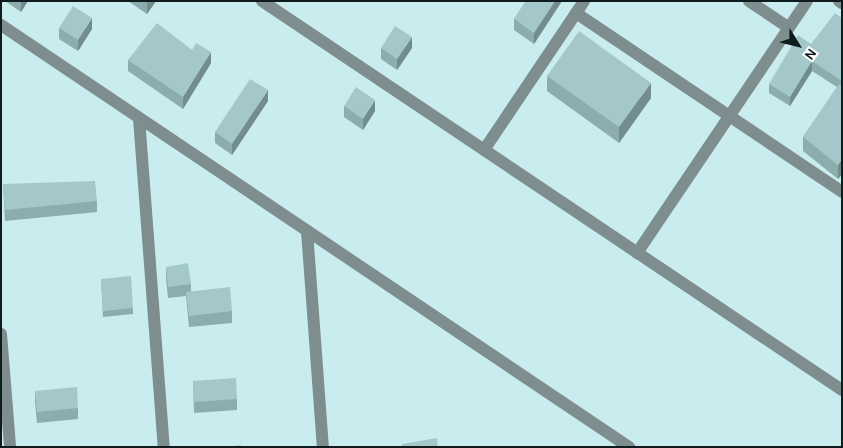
<!DOCTYPE html>
<style>
body{margin:0}
#map{position:relative;width:843px;height:448px;overflow:hidden;background:#c9edef;font-family:Karla,sans-serif}
div>[style]{position:absolute}
.street>*{height:12px;margin:-6px;padding:0 6px;transform-origin:6px;border-radius:6px;background:#7e8d8e}
.wall>*{inset:0;background:#8dacae}
.shaded-wall>*{inset:0;background:#738c8d}
.building>*{inset:0;background:#a4c8ca}
span{translate:-50% -50%;white-space:nowrap;text-align:center;line-height:1.15;-webkit-text-stroke:4px #fff;paint-order:stroke}
.frame{position:absolute;inset:0;border:2px solid #0f1c1d;pointer-events:none}
.north{position:absolute;left:773px;top:20px;width:50px;height:50px;-webkit-text-stroke:4px #fff;paint-order:stroke;rotate:126deg;font-size:14px;font-weight:700;line-height:20px;text-align:center;color:#0f1c1d}
.north::after{content:'';display:block;margin:auto;width:18px;height:22px;background:#0f1c1d;clip-path:polygon(50% 0,100% 100%,50% 72%,0 100%)}
</style>
<div id="map">
<div class="street">
<i style="left:262px;top:1px;width:698px;rotate:33.85deg"></i>
<i style="left:749px;top:1px;width:48px;rotate:34deg"></i>
<i style="left:839px;top:1px;width:4px;rotate:34deg"></i>
<i style="left:576px;top:13px;width:321px;rotate:33.9deg"></i>
<i style="left:1px;top:25px;width:757px;rotate:33.9deg"></i>
<i style="left:139px;top:118px;width:330px;rotate:85.7deg"></i>
<i style="left:484px;top:150px;width:179px;rotate:-56.1deg"></i>
<i style="left:307px;top:231px;width:217px;rotate:85.8deg"></i>
<i style="left:637px;top:253px;width:304px;rotate:-56deg"></i>
<i style="left:1px;top:334px;width:113px;rotate:85.4deg"></i>
</div>
<div class="wall">
<i style="clip-path:polygon(5px 1px,28px 1px,21px 12px)"></i>
<i style="clip-path:polygon(128px 1px,156px 1px,147px 14px)"></i>
<i style="clip-path:polygon(526px 1px,562px 1px,534px 44px,514px 30px,514px 19px)"></i>
<i style="clip-path:polygon(842px 18px,842px 174px,838px 179px,803px 151px,803px 137px,837px 87px,812px 71px,790px 106px,769px 93px,769px 84px,811px 44px)"></i>
<i style="clip-path:polygon(59px 28px,92px 29px,78px 51px,59px 39px)"></i>
<i style="clip-path:polygon(381px 48px,412px 48px,397px 70px,381px 59px)"></i>
<i style="clip-path:polygon(192px 50px,211px 63px,183px 109px,128px 71px,128px 60px)"></i>
<i style="clip-path:polygon(547px 76px,651px 98px,619px 143px,547px 91px)"></i>
<i style="clip-path:polygon(268px 101px,232px 155px,215px 143px,215px 132px)"></i>
<i style="clip-path:polygon(344px 106px,375px 111px,363px 130px,344px 117px)"></i>
<i style="clip-path:polygon(3px 184px,97px 201px,97px 212px,5px 221px)"></i>
<i style="clip-path:polygon(166px 267px,191px 284px,191px 292px,232px 311px,232px 323px,189px 327px,186px 296px,168px 298px,166px 278px)"></i>
<i style="clip-path:polygon(101px 279px,133px 308px,133px 314px,103px 317px)"></i>
<i style="clip-path:polygon(193px 381px,237px 399px,237px 410px,194px 413px)"></i>
<i style="clip-path:polygon(35px 391px,78px 408px,78px 419px,37px 423px,35px 402px)"></i>
</div>
<div class="shaded-wall">
<i style="clip-path:polygon(21px 1px,28px 1px,21px 12px)"></i>
<i style="clip-path:polygon(149px 1px,156px 1px,147px 14px,147px 3px)"></i>
<i style="clip-path:polygon(555px 1px,562px 1px,534px 44px,534px 33px)"></i>
<i style="clip-path:polygon(92px 18px,92px 29px,78px 51px,78px 40px)"></i>
<i style="clip-path:polygon(412px 37px,412px 48px,397px 70px,397px 59px)"></i>
<i style="clip-path:polygon(211px 52px,211px 63px,183px 109px,183px 97px)"></i>
<i style="clip-path:polygon(812px 61px,812px 71px,790px 106px,790px 97px)"></i>
<i style="clip-path:polygon(651px 83px,651px 98px,619px 143px,619px 127px)"></i>
<i style="clip-path:polygon(268px 90px,268px 101px,232px 155px,232px 144px)"></i>
<i style="clip-path:polygon(375px 100px,375px 111px,363px 130px,363px 119px)"></i>
<i style="clip-path:polygon(842px 159px,842px 174px,838px 179px,838px 165px)"></i>
</div>
<div class="building">
<i style="clip-path:polygon(526px 1px,555px 1px,534px 33px,514px 19px)"></i>
<i style="clip-path:polygon(73px 6px,92px 18px,78px 40px,59px 28px)"></i>
<i style="clip-path:polygon(835px 13px,842px 18px,842px 81px,812px 61px,790px 97px,769px 84px,798px 35px,811px 44px)"></i>
<i style="clip-path:polygon(157px 23px,192px 50px,196px 43px,211px 52px,183px 97px,128px 60px)"></i>
<i style="clip-path:polygon(395px 26px,412px 37px,397px 59px,381px 48px)"></i>
<i style="clip-path:polygon(579px 31px,651px 83px,619px 127px,547px 76px)"></i>
<i style="clip-path:polygon(250px 79px,268px 90px,232px 144px,215px 132px)"></i>
<i style="clip-path:polygon(839px 84px,842px 86px,842px 159px,838px 165px,803px 137px)"></i>
<i style="clip-path:polygon(356px 87px,375px 100px,363px 119px,344px 106px)"></i>
<i style="clip-path:polygon(95px 181px,97px 201px,5px 210px,3px 184px)"></i>
<i style="clip-path:polygon(188px 263px,191px 284px,168px 287px,166px 267px)"></i>
<i style="clip-path:polygon(131px 276px,133px 308px,103px 311px,101px 279px)"></i>
<i style="clip-path:polygon(230px 287px,232px 311px,189px 316px,186px 292px)"></i>
<i style="clip-path:polygon(236px 378px,237px 399px,194px 402px,193px 381px)"></i>
<i style="clip-path:polygon(77px 387px,78px 408px,37px 412px,35px 391px)"></i>
<i style="clip-path:polygon(437px 438px,438px 447px,402px 447px,402px 444px)"></i>
<i style="clip-path:polygon(241px 445px,241px 447px,226px 447px)"></i>
</div>
<div class="frame"></div>
<div class="north">N</div>
</div>
